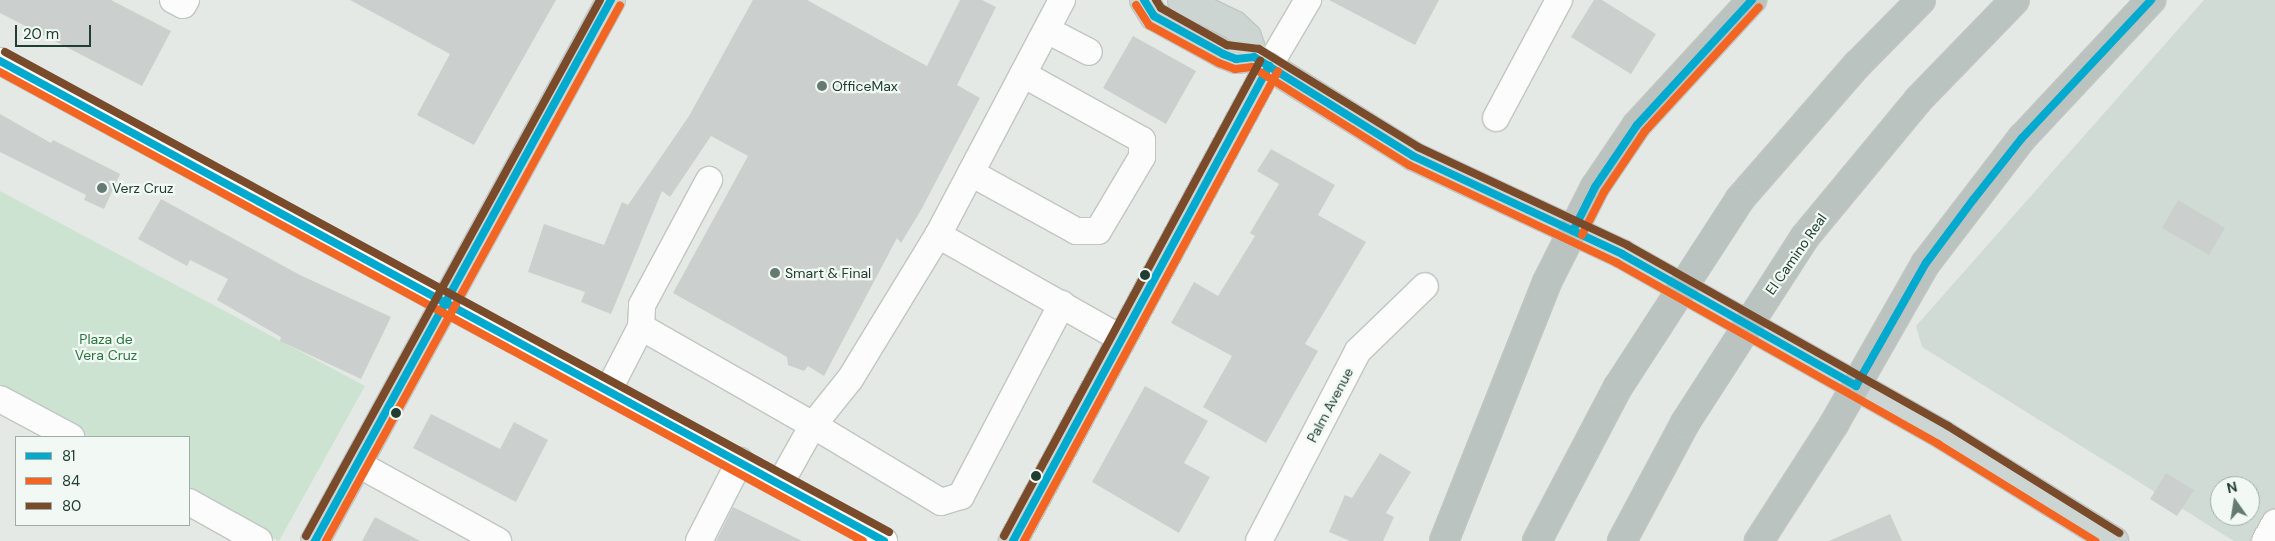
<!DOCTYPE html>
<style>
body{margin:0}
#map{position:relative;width:2275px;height:541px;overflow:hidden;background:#e4e9e6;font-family:"DM Sans",sans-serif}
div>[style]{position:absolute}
.built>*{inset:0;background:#d1dbd6}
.green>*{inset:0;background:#cce3d1}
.building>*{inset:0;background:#cbd0ce}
.roads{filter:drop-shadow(1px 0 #c1c6c3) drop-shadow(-1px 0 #c1c6c3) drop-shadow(0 1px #c1c6c3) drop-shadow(0 -1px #c1c6c3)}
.minor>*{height:26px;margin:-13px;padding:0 13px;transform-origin:13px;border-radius:13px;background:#fbfcfb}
.major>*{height:28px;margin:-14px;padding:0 14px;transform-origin:14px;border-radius:14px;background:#cdd5d2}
.highway>*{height:28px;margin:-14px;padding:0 14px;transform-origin:14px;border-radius:14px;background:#bac3c0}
.bridges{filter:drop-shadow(1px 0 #bcc5c2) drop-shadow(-1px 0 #bcc5c2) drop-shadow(0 1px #bcc5c2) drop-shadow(0 -1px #bcc5c2)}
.highway-bridge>*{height:28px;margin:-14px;padding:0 14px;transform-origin:14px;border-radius:14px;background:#bac3c0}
.bus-1>*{height:8px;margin:-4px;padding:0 4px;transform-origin:4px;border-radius:4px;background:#00a9ce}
.bus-2>*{height:8px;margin:-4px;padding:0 4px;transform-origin:4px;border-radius:4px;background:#f26522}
.bus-3>*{height:8px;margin:-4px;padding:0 4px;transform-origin:4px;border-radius:4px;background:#7a4b2a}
.dots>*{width:14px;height:14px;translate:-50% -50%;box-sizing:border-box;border:2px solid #f2f9f4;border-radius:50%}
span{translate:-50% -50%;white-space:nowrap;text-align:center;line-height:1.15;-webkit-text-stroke:4.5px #f2f9f4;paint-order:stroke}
.poi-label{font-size:14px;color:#213e33}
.left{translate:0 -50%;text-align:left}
.street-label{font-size:14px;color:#213e33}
.park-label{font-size:14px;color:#2a763e}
.legend{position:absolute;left:15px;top:436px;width:175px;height:90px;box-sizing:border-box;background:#f2f9f4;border:1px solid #9eaea7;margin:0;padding:6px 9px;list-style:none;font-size:15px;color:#213e33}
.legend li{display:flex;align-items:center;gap:10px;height:25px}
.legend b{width:25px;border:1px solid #9eaea7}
.north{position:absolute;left:2210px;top:476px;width:50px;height:50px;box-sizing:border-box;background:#f2f9f4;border:1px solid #9eaea7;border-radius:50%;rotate:347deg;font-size:14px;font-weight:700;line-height:20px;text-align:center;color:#213e33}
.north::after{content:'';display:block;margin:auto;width:18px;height:22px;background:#657a72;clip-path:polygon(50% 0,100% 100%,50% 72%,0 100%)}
.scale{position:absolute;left:15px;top:25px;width:76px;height:22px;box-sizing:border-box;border:2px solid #213e33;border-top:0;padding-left:6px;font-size:15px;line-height:18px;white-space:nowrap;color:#213e33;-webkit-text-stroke:4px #f2f9f4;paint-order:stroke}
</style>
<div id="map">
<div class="built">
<i style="clip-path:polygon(evenodd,2204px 0,2275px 0,2275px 541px,2234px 541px,1922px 347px,1916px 326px,2204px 0,2220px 486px,2250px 486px,2250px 516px,2220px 516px,2220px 486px)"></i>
</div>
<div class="green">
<i style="clip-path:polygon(0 191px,365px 386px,279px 541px,189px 492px,189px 437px,90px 437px,0 388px)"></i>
</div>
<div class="building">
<i style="clip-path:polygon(0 0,111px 0,171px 31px,142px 86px,0 13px)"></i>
<i style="clip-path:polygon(350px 0,556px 0,474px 145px,417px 115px,450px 54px)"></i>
<i style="clip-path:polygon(753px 0,807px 0,927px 66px,960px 0,982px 0,996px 7px,957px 85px,980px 98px,921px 210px,901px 243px,897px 238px,824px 376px,808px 366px,804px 371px,788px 365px,787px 357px,673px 293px,748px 156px,711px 136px,670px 197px,662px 191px,611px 314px,581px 302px,585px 292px,528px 272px,544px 224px,604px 245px,622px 202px,628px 205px,689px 116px)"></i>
<i style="clip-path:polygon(1329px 0,1439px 0,1415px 45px)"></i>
<i style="clip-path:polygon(1594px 0,1602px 0,1656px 34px,1631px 74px,1571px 37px)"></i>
<i style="clip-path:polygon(1133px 36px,1196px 71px,1166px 124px,1103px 88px)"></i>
<i style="clip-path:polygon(0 114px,51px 143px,53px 140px,120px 174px,104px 209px,84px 200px,86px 195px,0 152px)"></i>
<i style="clip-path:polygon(1271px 149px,1335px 185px,1318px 215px,1366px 242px,1305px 344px,1318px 351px,1266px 443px,1203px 407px,1232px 356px,1171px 323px,1194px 282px,1218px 296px,1255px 236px,1250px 233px,1279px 184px,1257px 171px)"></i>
<i style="clip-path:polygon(161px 199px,300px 275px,391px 317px,361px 379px,280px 341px,281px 337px,217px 300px,228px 279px,190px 260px,187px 266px,138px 239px)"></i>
<i style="clip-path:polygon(2178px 200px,2225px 228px,2209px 255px,2162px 228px)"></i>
<i style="clip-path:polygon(1145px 386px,1208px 421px,1184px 463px,1210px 477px,1179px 533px,1092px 482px)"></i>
<i style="clip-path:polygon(431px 414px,500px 449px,514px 422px,548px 440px,516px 502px,413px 448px)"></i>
<i style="clip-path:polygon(1380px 453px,1411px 472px,1386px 513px,1394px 517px,1383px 541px,1350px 541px,1329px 532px,1345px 495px,1352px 498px)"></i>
<i style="clip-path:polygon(2166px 473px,2194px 490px,2177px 516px,2150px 499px)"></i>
<i style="clip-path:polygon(733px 507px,802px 541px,716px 541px)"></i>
<i style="clip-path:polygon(1890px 514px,1902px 541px,1829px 541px)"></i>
<i style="clip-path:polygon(375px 517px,420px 541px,362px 541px)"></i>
</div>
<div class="roads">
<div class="minor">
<i style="left:173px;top:0;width:11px;rotate:27deg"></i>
<i style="left:183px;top:5px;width:6px;rotate:-59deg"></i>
<i style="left:1062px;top:0;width:266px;rotate:117.8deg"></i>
<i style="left:938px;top:235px;width:209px;rotate:29.5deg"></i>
<i style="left:1047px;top:30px;width:47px;rotate:27.6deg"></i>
<i style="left:0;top:61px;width:1006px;rotate:28.5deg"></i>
<i style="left:1269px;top:66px;width:77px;rotate:-59.4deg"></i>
<i style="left:1496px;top:118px;width:134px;rotate:-61.9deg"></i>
<i style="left:971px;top:173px;width:120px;rotate:28.9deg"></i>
<i style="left:1076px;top:231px;width:22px"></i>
<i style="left:1098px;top:231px;width:86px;rotate:-59.3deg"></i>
<i style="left:1142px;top:157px;width:17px;rotate:-90deg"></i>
<i style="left:1142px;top:140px;width:136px;rotate:-151deg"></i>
<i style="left:938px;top:235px;width:169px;rotate:121.4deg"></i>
<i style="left:850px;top:379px;width:59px;rotate:128.8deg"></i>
<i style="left:813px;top:425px;width:149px;rotate:31deg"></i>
<i style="left:941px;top:502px;width:21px;rotate:-17deg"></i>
<i style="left:961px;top:496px;width:217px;rotate:-62.3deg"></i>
<i style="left:641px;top:327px;width:198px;rotate:29.7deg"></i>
<i style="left:813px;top:425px;width:65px;rotate:119.3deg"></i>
<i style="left:609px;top:389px;width:70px;rotate:-62.7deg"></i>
<i style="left:641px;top:327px;width:22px;rotate:-87deg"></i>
<i style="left:642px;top:305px;width:142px;rotate:-61.8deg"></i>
<i style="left:0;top:399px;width:81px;rotate:28.2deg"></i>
<i style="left:358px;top:464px;width:160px;rotate:28.8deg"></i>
<i style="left:189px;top:502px;width:80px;rotate:29.1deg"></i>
<i style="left:699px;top:541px;width:90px;rotate:-62.9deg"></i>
<i style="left:1259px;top:541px;width:214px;rotate:-62.5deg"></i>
<i style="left:1358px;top:351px;width:93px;rotate:-44.1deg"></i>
<i style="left:2265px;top:541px;width:21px;rotate:-61deg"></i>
</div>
<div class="major">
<i style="left:1144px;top:0;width:19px;rotate:58deg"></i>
<i style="left:1154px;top:16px;width:79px;rotate:28.8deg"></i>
<i style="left:1223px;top:54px;width:14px;rotate:21deg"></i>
<i style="left:1236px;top:59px;width:18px;rotate:-6deg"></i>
<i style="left:1182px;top:0;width:58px;rotate:25.7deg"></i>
<i style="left:1234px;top:25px;width:18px;rotate:43deg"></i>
<i style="left:1247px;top:37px;width:21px;rotate:71deg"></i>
<i style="left:1254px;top:57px;width:187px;rotate:31.9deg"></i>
<i style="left:1413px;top:156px;width:231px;rotate:25.1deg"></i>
<i style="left:1622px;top:254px;width:369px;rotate:29.4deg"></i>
<i style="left:1943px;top:435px;width:201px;rotate:31.8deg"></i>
<i style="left:315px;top:541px;width:617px;rotate:-61.32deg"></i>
<i style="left:1013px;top:541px;width:540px;rotate:-61.68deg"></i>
</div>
<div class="highway">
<i style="left:1740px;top:199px;width:178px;rotate:-48.9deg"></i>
<i style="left:1857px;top:65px;width:91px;rotate:-45.4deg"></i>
<i style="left:1804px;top:238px;width:179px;rotate:-50.4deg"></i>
<i style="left:1918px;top:100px;width:139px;rotate:-45.9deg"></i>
<i style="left:1444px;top:541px;width:279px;rotate:-68.3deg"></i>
<i style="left:1547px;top:282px;width:106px;rotate:-63.2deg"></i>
<i style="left:1595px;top:187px;width:75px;rotate:-55.9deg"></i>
<i style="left:1637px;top:125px;width:170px;rotate:-47.4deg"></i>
<i style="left:1537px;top:541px;width:174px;rotate:-62.3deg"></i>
<i style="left:1622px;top:541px;width:134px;rotate:-61.9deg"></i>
<i style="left:1759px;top:541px;width:139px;rotate:-57.3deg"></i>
<i style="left:1834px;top:424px;width:185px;rotate:-60.3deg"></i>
<i style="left:1926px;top:263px;width:158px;rotate:-52.5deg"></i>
<i style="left:2022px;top:138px;width:189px;rotate:-46.9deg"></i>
</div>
</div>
<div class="bridges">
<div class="highway-bridge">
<i style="left:1618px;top:387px;width:224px;rotate:-57deg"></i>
<i style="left:1685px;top:423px;width:220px;rotate:-57.2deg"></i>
</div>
</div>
<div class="bus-1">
<i style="left:1144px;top:0;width:19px;rotate:58deg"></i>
<i style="left:1154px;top:16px;width:79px;rotate:28.8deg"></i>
<i style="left:1223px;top:54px;width:14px;rotate:21deg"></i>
<i style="left:1236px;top:59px;width:18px;rotate:-6deg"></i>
<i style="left:1254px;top:57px;width:187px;rotate:31.9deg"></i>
<i style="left:1413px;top:156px;width:231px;rotate:25.1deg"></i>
<i style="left:1622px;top:254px;width:269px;rotate:29.4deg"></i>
<i style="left:1856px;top:386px;width:142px;rotate:-60.4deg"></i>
<i style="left:1926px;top:263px;width:79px;rotate:-53.3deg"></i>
<i style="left:1973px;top:200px;width:79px;rotate:-51.7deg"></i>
<i style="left:2022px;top:138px;width:189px;rotate:-46.9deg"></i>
<i style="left:0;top:61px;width:1006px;rotate:28.5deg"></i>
<i style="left:1573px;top:231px;width:49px;rotate:-63.4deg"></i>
<i style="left:1595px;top:187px;width:75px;rotate:-55.9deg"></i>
<i style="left:1637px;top:125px;width:170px;rotate:-47.4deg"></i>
<i style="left:315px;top:541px;width:617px;rotate:-61.32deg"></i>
<i style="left:1013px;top:541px;width:540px;rotate:-61.68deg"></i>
</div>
<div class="bus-2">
<i style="left:1136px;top:5px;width:24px;rotate:57deg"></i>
<i style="left:1149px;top:25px;width:80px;rotate:28.5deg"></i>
<i style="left:1219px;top:63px;width:17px;rotate:21deg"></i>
<i style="left:1235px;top:69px;width:17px;rotate:-7deg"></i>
<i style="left:1252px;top:67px;width:185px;rotate:32deg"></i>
<i style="left:1409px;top:165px;width:230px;rotate:25.2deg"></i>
<i style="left:1617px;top:263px;width:369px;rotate:29.4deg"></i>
<i style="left:1938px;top:444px;width:185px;rotate:31.7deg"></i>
<i style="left:0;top:72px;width:982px;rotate:28.52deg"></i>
<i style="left:1582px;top:235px;width:48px;rotate:-62.9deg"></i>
<i style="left:1604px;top:192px;width:73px;rotate:-56.1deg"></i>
<i style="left:1645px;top:131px;width:168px;rotate:-47.4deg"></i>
<i style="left:326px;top:541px;width:611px;rotate:-61.25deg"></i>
<i style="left:1024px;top:541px;width:534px;rotate:-61.61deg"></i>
</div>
<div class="bus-3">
<i style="left:1156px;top:0;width:9px;rotate:58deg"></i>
<i style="left:1161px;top:8px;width:76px;rotate:29.3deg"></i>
<i style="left:1227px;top:45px;width:32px;rotate:7deg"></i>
<i style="left:1259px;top:49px;width:187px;rotate:31.6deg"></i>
<i style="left:1418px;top:147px;width:231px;rotate:25.1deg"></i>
<i style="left:1627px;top:245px;width:369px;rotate:29.4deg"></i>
<i style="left:1948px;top:426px;width:202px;rotate:32deg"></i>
<i style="left:5px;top:52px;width:1006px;rotate:28.5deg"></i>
<i style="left:306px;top:536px;width:611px;rotate:-61.25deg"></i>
<i style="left:1004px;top:536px;width:540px;rotate:-61.68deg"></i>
</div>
<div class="dots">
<i style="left:822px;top:86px;background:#657a72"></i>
<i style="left:102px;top:188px;background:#657a72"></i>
<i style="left:775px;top:273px;background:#657a72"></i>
<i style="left:1145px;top:275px;background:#213e33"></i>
<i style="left:396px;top:413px;background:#213e33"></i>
<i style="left:1036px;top:476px;background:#213e33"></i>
</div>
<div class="poi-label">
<span class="left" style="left:832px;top:86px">OfficeMax</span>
<span class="left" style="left:112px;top:188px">Verz Cruz</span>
<span class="left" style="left:785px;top:273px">Smart &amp; Final</span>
</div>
<div class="street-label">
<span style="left:1796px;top:254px;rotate:-55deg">El Camino Real</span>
<span style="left:1330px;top:405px;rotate:-62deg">Palm Avenue</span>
</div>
<div class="park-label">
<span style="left:106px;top:347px">Plaza de<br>Vera Cruz</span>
</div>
<ul class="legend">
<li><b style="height:6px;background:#00a9ce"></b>81</li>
<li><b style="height:6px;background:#f26522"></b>84</li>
<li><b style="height:6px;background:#7a4b2a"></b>80</li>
</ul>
<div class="north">N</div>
<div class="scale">20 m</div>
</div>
